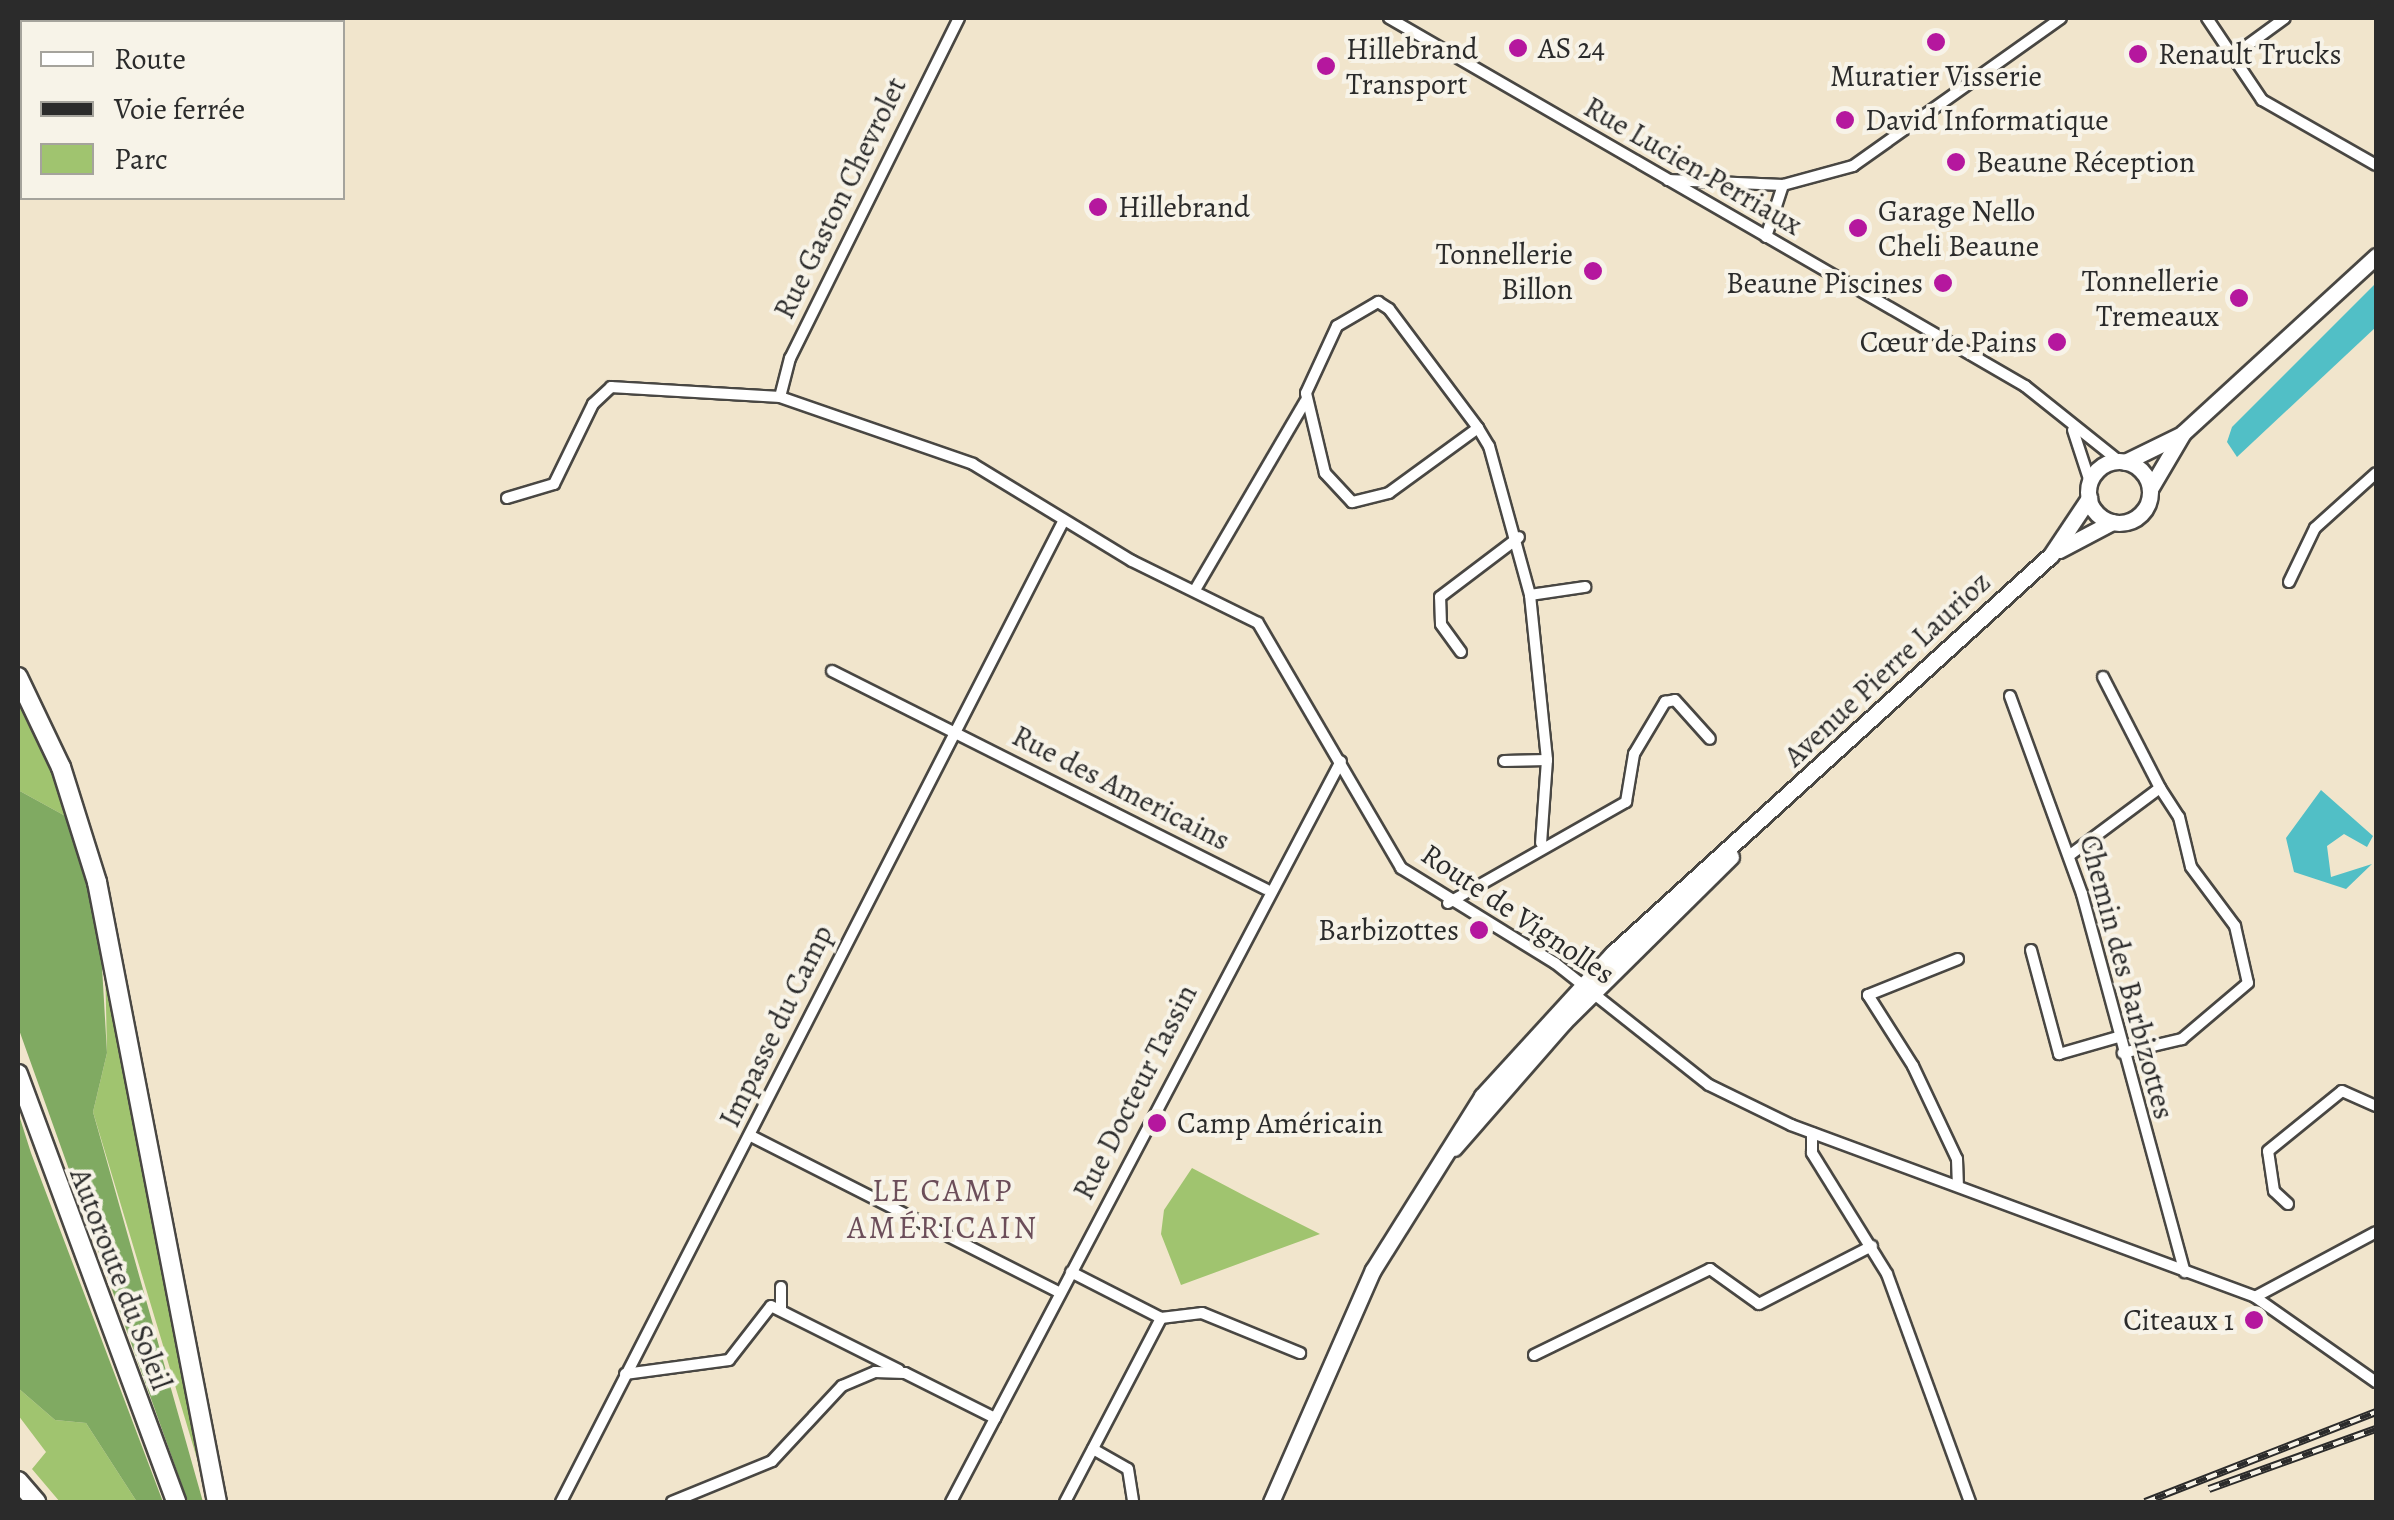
<!DOCTYPE html>
<meta charset="utf-8">
<style>
body{margin:0}
#map{position:relative;width:2394px;height:1520px;overflow:hidden;background:#f1e5cc;font-family:Alegreya,serif}
div>[style]{position:absolute}
.green>*{inset:0;background:#a0c46f}
.forest>*{inset:0;background:#80aa62}
.water>*{inset:0;background:#51bfc6}
.roads{filter:drop-shadow(2px 0 #494743) drop-shadow(-2px 0 #494743) drop-shadow(0 2px #494743) drop-shadow(0 -2px #494743)}
.street>*{height:10px;margin:-5px;padding:0 5px;transform-origin:5px;border-radius:5px;background:#fff}
.primary>*{height:15px;margin:-7.5px;padding:0 7.5px;transform-origin:7.5px;border-radius:7.5px;background:#fff}
.primary>.ring{margin:-7.5px;padding:0;box-sizing:content-box;background:none;border:15px solid #fff;border-radius:50%}
.highway>*{height:18px;margin:-9px;padding:0 9px;transform-origin:9px;border-radius:9px;background:#fff}
.rail>*{height:8px;margin-top:-4px;transform-origin:0;background:repeating-linear-gradient(90deg,#f7f3e8 0 11px,#2b2b2b 0 22px);box-sizing:border-box;border-block:2px solid #2b2b2b}
.dots>*{width:28px;height:28px;translate:-50% -50%;box-sizing:border-box;border:5px solid #f7f3e8;border-radius:50%}
span{translate:-50% -50%;white-space:nowrap;text-align:center;line-height:1.15;-webkit-text-stroke:8px #f7f3e8;paint-order:stroke}
.poi-label{font-size:30px;color:#2b2b2b}
.left{translate:0 -50%;text-align:left}
.right{translate:-100% -50%;text-align:right}
.street-label{font-size:30px;color:#2b2b2b}
.neighbourhood-label{font-size:32px;color:#6c4e5a;letter-spacing:2.5px}
.frame{position:absolute;inset:0;border:20px solid #2b2b2b;pointer-events:none}
.legend{position:absolute;left:20px;top:20px;width:325px;height:180px;box-sizing:border-box;background:#f7f3e8;border:2px solid #a5a39c;margin:0;padding:12px 18px;list-style:none;font-size:30px;color:#2b2b2b}
.legend li{display:flex;align-items:center;gap:20px;height:50px}
.legend b{width:50px;border:2px solid #a5a39c}
</style>
<div id="map">
<div class="green">
<i style="clip-path:polygon(18px 692px,65px 806px,69px 818px,18px 790px)"></i>
<i style="clip-path:polygon(105px 960px,140px 1157px,210px 1502px,93px 1112px,107px 1053px)"></i>
<i style="clip-path:polygon(1192px 1168px,1247px 1197px,1320px 1234px,1181px 1285px,1161px 1234px,1164px 1210px)"></i>
<i style="clip-path:polygon(18px 1388px,55px 1420px,86px 1423px,137px 1502px,60px 1502px,32px 1469px,46px 1452px,18px 1415px)"></i>
</div>
<div class="forest">
<i style="clip-path:polygon(18px 790px,69px 818px,100px 932px,107px 1053px,93px 1112px,203px 1502px,188px 1502px,18px 1027px)"></i>
<i style="clip-path:polygon(18px 1112px,31px 1153px,163px 1502px,137px 1502px,86px 1423px,55px 1420px,18px 1388px)"></i>
</div>
<div class="water">
<i style="clip-path:polygon(2376px 283px,2376px 327px,2237px 457px,2227px 442px,2232px 427px)"></i>
<i style="clip-path:polygon(2321px 790px,2373px 836px,2367px 847px,2344px 834px,2327px 846px,2331px 877px,2372px 864px,2346px 889px,2294px 872px,2286px 838px)"></i>
</div>
<div class="roads">
<div class="street">
<i style="left:959px;top:18px;width:380px;rotate:116.4deg"></i>
<i style="left:790px;top:358px;width:40px;rotate:104.4deg"></i>
<i style="left:780px;top:397px;width:204px;rotate:19.1deg"></i>
<i style="left:973px;top:464px;width:186px;rotate:31.4deg"></i>
<i style="left:1132px;top:561px;width:140px;rotate:26.2deg"></i>
<i style="left:1258px;top:623px;width:284px;rotate:59.7deg"></i>
<i style="left:1401px;top:868px;width:181px;rotate:31.7deg"></i>
<i style="left:1555px;top:963px;width:196px;rotate:38.4deg"></i>
<i style="left:1709px;top:1085px;width:91px;rotate:26deg"></i>
<i style="left:1791px;top:1125px;width:495px;rotate:20.3deg"></i>
<i style="left:2255px;top:1297px;width:148px;rotate:35.1deg"></i>
<i style="left:1389px;top:18px;width:735px;rotate:30.05deg"></i>
<i style="left:2025px;top:386px;width:120px;rotate:38.6deg"></i>
<i style="left:2207px;top:18px;width:99px;rotate:56.1deg"></i>
<i style="left:2262px;top:100px;width:131px;rotate:29.7deg"></i>
<i style="left:2237px;top:53px;width:59px;rotate:-36.1deg"></i>
<i style="left:1668px;top:180px;width:115px;rotate:2.5deg"></i>
<i style="left:1783px;top:185px;width:73px;rotate:-15.2deg"></i>
<i style="left:1853px;top:166px;width:255px;rotate:-35.4deg"></i>
<i style="left:1766px;top:237px;width:55px;rotate:-71.9deg"></i>
<i style="left:1478px;top:428px;width:110px;rotate:143.9deg"></i>
<i style="left:1389px;top:493px;width:38px;rotate:166deg"></i>
<i style="left:1352px;top:502px;width:40px;rotate:-133deg"></i>
<i style="left:1325px;top:473px;width:82px;rotate:-103.4deg"></i>
<i style="left:1306px;top:393px;width:74px;rotate:-65.2deg"></i>
<i style="left:1337px;top:326px;width:48px;rotate:-30.3deg"></i>
<i style="left:1378px;top:302px;width:13px;rotate:32deg"></i>
<i style="left:1389px;top:309px;width:149px;rotate:53.2deg"></i>
<i style="left:1478px;top:428px;width:21px;rotate:59deg"></i>
<i style="left:1489px;top:446px;width:155px;rotate:74.6deg"></i>
<i style="left:1530px;top:595px;width:166px;rotate:84.1deg"></i>
<i style="left:1547px;top:760px;width:83px;rotate:94.1deg"></i>
<i style="left:2073px;top:430px;width:55px;rotate:71.9deg"></i>
<i style="left:507px;top:498px;width:49px;rotate:-16.6deg"></i>
<i style="left:554px;top:484px;width:89px;rotate:-64deg"></i>
<i style="left:593px;top:404px;width:25px;rotate:-43deg"></i>
<i style="left:611px;top:387px;width:169px;rotate:3.4deg"></i>
<i style="left:2289px;top:582px;width:60px;rotate:-64.3deg"></i>
<i style="left:2315px;top:528px;width:82px;rotate:-42deg"></i>
<i style="left:1195px;top:590px;width:218px;rotate:-59.7deg"></i>
<i style="left:1530px;top:595px;width:56px;rotate:-8.3deg"></i>
<i style="left:1461px;top:652px;width:34px;rotate:-126deg"></i>
<i style="left:1441px;top:624px;width:27px;rotate:-92deg"></i>
<i style="left:1440px;top:597px;width:99px;rotate:-37.2deg"></i>
<i style="left:832px;top:671px;width:486px;rotate:26.7deg"></i>
<i style="left:2103px;top:677px;width:125px;rotate:62.8deg"></i>
<i style="left:2010px;top:696px;width:211px;rotate:70deg"></i>
<i style="left:2082px;top:894px;width:392px;rotate:74.8deg"></i>
<i style="left:1504px;top:761px;width:43px;rotate:-1.3deg"></i>
<i style="left:2070px;top:855px;width:112px;rotate:-36.7deg"></i>
<i style="left:2160px;top:788px;width:35px;rotate:57deg"></i>
<i style="left:2179px;top:817px;width:51px;rotate:76.5deg"></i>
<i style="left:2191px;top:867px;width:74px;rotate:53.3deg"></i>
<i style="left:2235px;top:926px;width:58px;rotate:77.2deg"></i>
<i style="left:2248px;top:983px;width:87px;rotate:139.7deg"></i>
<i style="left:2182px;top:1039px;width:61px;rotate:166.7deg"></i>
<i style="left:1448px;top:903px;width:205px;rotate:-29.6deg"></i>
<i style="left:1626px;top:802px;width:49px;rotate:-80.5deg"></i>
<i style="left:1634px;top:754px;width:61px;rotate:-59.2deg"></i>
<i style="left:1665px;top:702px;width:10px;rotate:-11deg"></i>
<i style="left:1675px;top:700px;width:52px;rotate:48.1deg"></i>
<i style="left:2031px;top:950px;width:108px;rotate:74.9deg"></i>
<i style="left:2059px;top:1054px;width:61px;rotate:-16.1deg"></i>
<i style="left:1958px;top:959px;width:97px;rotate:158.2deg"></i>
<i style="left:1868px;top:995px;width:84px;rotate:57.6deg"></i>
<i style="left:1913px;top:1066px;width:103px;rotate:64.7deg"></i>
<i style="left:1957px;top:1159px;width:25px;rotate:88deg"></i>
<i style="left:1812px;top:1133px;width:20px;rotate:90deg"></i>
<i style="left:1812px;top:1153px;width:142px;rotate:58.2deg"></i>
<i style="left:1887px;top:1274px;width:243px;rotate:70deg"></i>
<i style="left:753px;top:1137px;width:344px;rotate:26.9deg"></i>
<i style="left:2288px;top:1204px;width:19px;rotate:-137deg"></i>
<i style="left:2274px;top:1191px;width:40px;rotate:-98.5deg"></i>
<i style="left:2268px;top:1151px;width:95px;rotate:-39deg"></i>
<i style="left:2342px;top:1091px;width:37px;rotate:24deg"></i>
<i style="left:1071px;top:1272px;width:101px;rotate:27.1deg"></i>
<i style="left:781px;top:1287px;width:21px;rotate:90deg"></i>
<i style="left:2255px;top:1297px;width:137px;rotate:-28.2deg"></i>
<i style="left:1534px;top:1355px;width:196px;rotate:-26deg"></i>
<i style="left:1710px;top:1269px;width:60px;rotate:35.5deg"></i>
<i style="left:1759px;top:1304px;width:127px;rotate:-27.2deg"></i>
<i style="left:625px;top:1374px;width:105px;rotate:-7.7deg"></i>
<i style="left:729px;top:1360px;width:68px;rotate:-52.1deg"></i>
<i style="left:771px;top:1306px;width:143px;rotate:26.6deg"></i>
<i style="left:1093px;top:1449px;width:40px;rotate:29.7deg"></i>
<i style="left:1128px;top:1469px;width:33px;rotate:81deg"></i>
<i style="left:561px;top:1502px;width:1103px;rotate:-62.88deg"></i>
<i style="left:672px;top:1502px;width:108px;rotate:-22.3deg"></i>
<i style="left:772px;top:1461px;width:103px;rotate:-47deg"></i>
<i style="left:842px;top:1386px;width:36px;rotate:-23deg"></i>
<i style="left:875px;top:1372px;width:30px;rotate:2deg"></i>
<i style="left:905px;top:1373px;width:101px;rotate:26.6deg"></i>
<i style="left:951px;top:1502px;width:837px;rotate:-62.24deg"></i>
<i style="left:1065px;top:1502px;width:208px;rotate:-62.4deg"></i>
<i style="left:1161px;top:1318px;width:41px;rotate:-7deg"></i>
<i style="left:1202px;top:1313px;width:106px;rotate:22.2deg"></i>
</div>
<div class="primary">
<i class="ring" style="left:2088px;top:461px;width:47px;height:47px"></i>
<i style="left:2125px;top:462px;width:61px;rotate:-26.1deg"></i>
<i style="left:2150px;top:489px;width:65px;rotate:-59.5deg"></i>
<i style="left:2183px;top:433px;width:262px;rotate:-42.5deg"></i>
<i style="left:2059px;top:550px;width:60px;rotate:-27.8deg"></i>
<i style="left:1454px;top:1148px;width:167px;rotate:-48.9deg"></i>
<i style="left:1564px;top:1022px;width:235px;rotate:-44.7deg"></i>
<i style="left:1271px;top:1502px;width:253px;rotate:-66.3deg"></i>
<i style="left:1373px;top:1270px;width:205px;rotate:-57.9deg"></i>
<i style="left:1482px;top:1096px;width:193px;rotate:-47.5deg"></i>
<i style="left:1612px;top:954px;width:593px;rotate:-42.27deg"></i>
<i style="left:2051px;top:555px;width:69px;rotate:-56.3deg"></i>
</div>
<div class="highway">
<i style="left:47px;top:22px;width:4px;rotate:-63deg"></i>
<i style="left:18px;top:98px;width:15px;rotate:-74deg"></i>
<i style="left:18px;top:677px;width:100px;rotate:64.5deg"></i>
<i style="left:61px;top:767px;width:121px;rotate:72.6deg"></i>
<i style="left:97px;top:882px;width:632px;rotate:79.05deg"></i>
<i style="left:18px;top:1074px;width:456px;rotate:69.7deg"></i>
<i style="left:18px;top:1481px;width:28px;rotate:49deg"></i>
</div>
</div>
<div class="rail">
<i style="left:2209px;top:1489px;width:177px;rotate:-19.8deg"></i>
<i style="left:2145px;top:1502px;width:248px;rotate:-21.3deg"></i>
</div>
<div class="dots">
<i style="left:1936px;top:42px;background:#b5179e"></i>
<i style="left:1518px;top:48px;background:#b5179e"></i>
<i style="left:2138px;top:54px;background:#b5179e"></i>
<i style="left:1326px;top:66px;background:#b5179e"></i>
<i style="left:1845px;top:120px;background:#b5179e"></i>
<i style="left:1956px;top:162px;background:#b5179e"></i>
<i style="left:1098px;top:207px;background:#b5179e"></i>
<i style="left:1858px;top:228px;background:#b5179e"></i>
<i style="left:1593px;top:271px;background:#b5179e"></i>
<i style="left:1943px;top:283px;background:#b5179e"></i>
<i style="left:2239px;top:298px;background:#b5179e"></i>
<i style="left:2057px;top:342px;background:#b5179e"></i>
<i style="left:1479px;top:930px;background:#b5179e"></i>
<i style="left:1157px;top:1123px;background:#b5179e"></i>
<i style="left:2254px;top:1320px;background:#b5179e"></i>
</div>
<div class="poi-label">
<span class="left" style="left:1538px;top:48px">AS 24</span>
<span class="left" style="left:1346px;top:66px">Hillebrand<br>Transport</span>
<span class="left" style="left:2158px;top:54px">Renault Trucks</span>
<span style="left:1936px;top:76px">Muratier Visserie</span>
<span class="left" style="left:1865px;top:120px">David Informatique</span>
<span class="left" style="left:1976px;top:162px">Beaune Réception</span>
<span class="left" style="left:1118px;top:207px">Hillebrand</span>
<span class="left" style="left:1878px;top:228px">Garage Nello<br>Cheli Beaune</span>
<span class="right" style="left:1573px;top:271px">Tonnellerie<br>Billon</span>
<span class="right" style="left:2219px;top:298px">Tonnellerie<br>Tremeaux</span>
<span class="right" style="left:1923px;top:283px">Beaune Piscines</span>
<span class="right" style="left:2037px;top:342px">Cœur de Pains</span>
<span class="right" style="left:1459px;top:930px">Barbizottes</span>
<span class="left" style="left:1177px;top:1123px">Camp Américain</span>
<span class="right" style="left:2234px;top:1320px">Citeaux 1</span>
</div>
<div class="street-label">
<span style="left:1693px;top:166px;rotate:30deg">Rue Lucien Perriaux</span>
<span style="left:840px;top:198px;rotate:-64deg">Rue Gaston Chevrolet</span>
<span style="left:1887px;top:669px;rotate:-43deg">Avenue Pierre Laurioz</span>
<span style="left:1121px;top:788px;rotate:27deg">Rue des Americains</span>
<span style="left:1518px;top:914px;rotate:34deg">Route de Vignolles</span>
<span style="left:2127px;top:977px;rotate:75deg">Chemin des Barbizottes</span>
<span style="left:776px;top:1026px;rotate:-64deg">Impasse du Camp</span>
<span style="left:1135px;top:1092px;rotate:-63deg">Rue Docteur Tassin</span>
<span style="left:121px;top:1279px;rotate:69deg">Autoroute du Soleil</span>
</div>
<div class="neighbourhood-label">
<span style="left:943px;top:1209px">LE CAMP<br>AMÉRICAIN</span>
</div>
<div class="frame"></div>
<ul class="legend">
<li><b style="height:12px;background:#fff"></b>Route</li>
<li><b style="height:12px;background:#2b2b2b"></b>Voie ferrée</li>
<li><b style="height:28px;background:#a0c46f"></b>Parc</li>
</ul>
</div>
